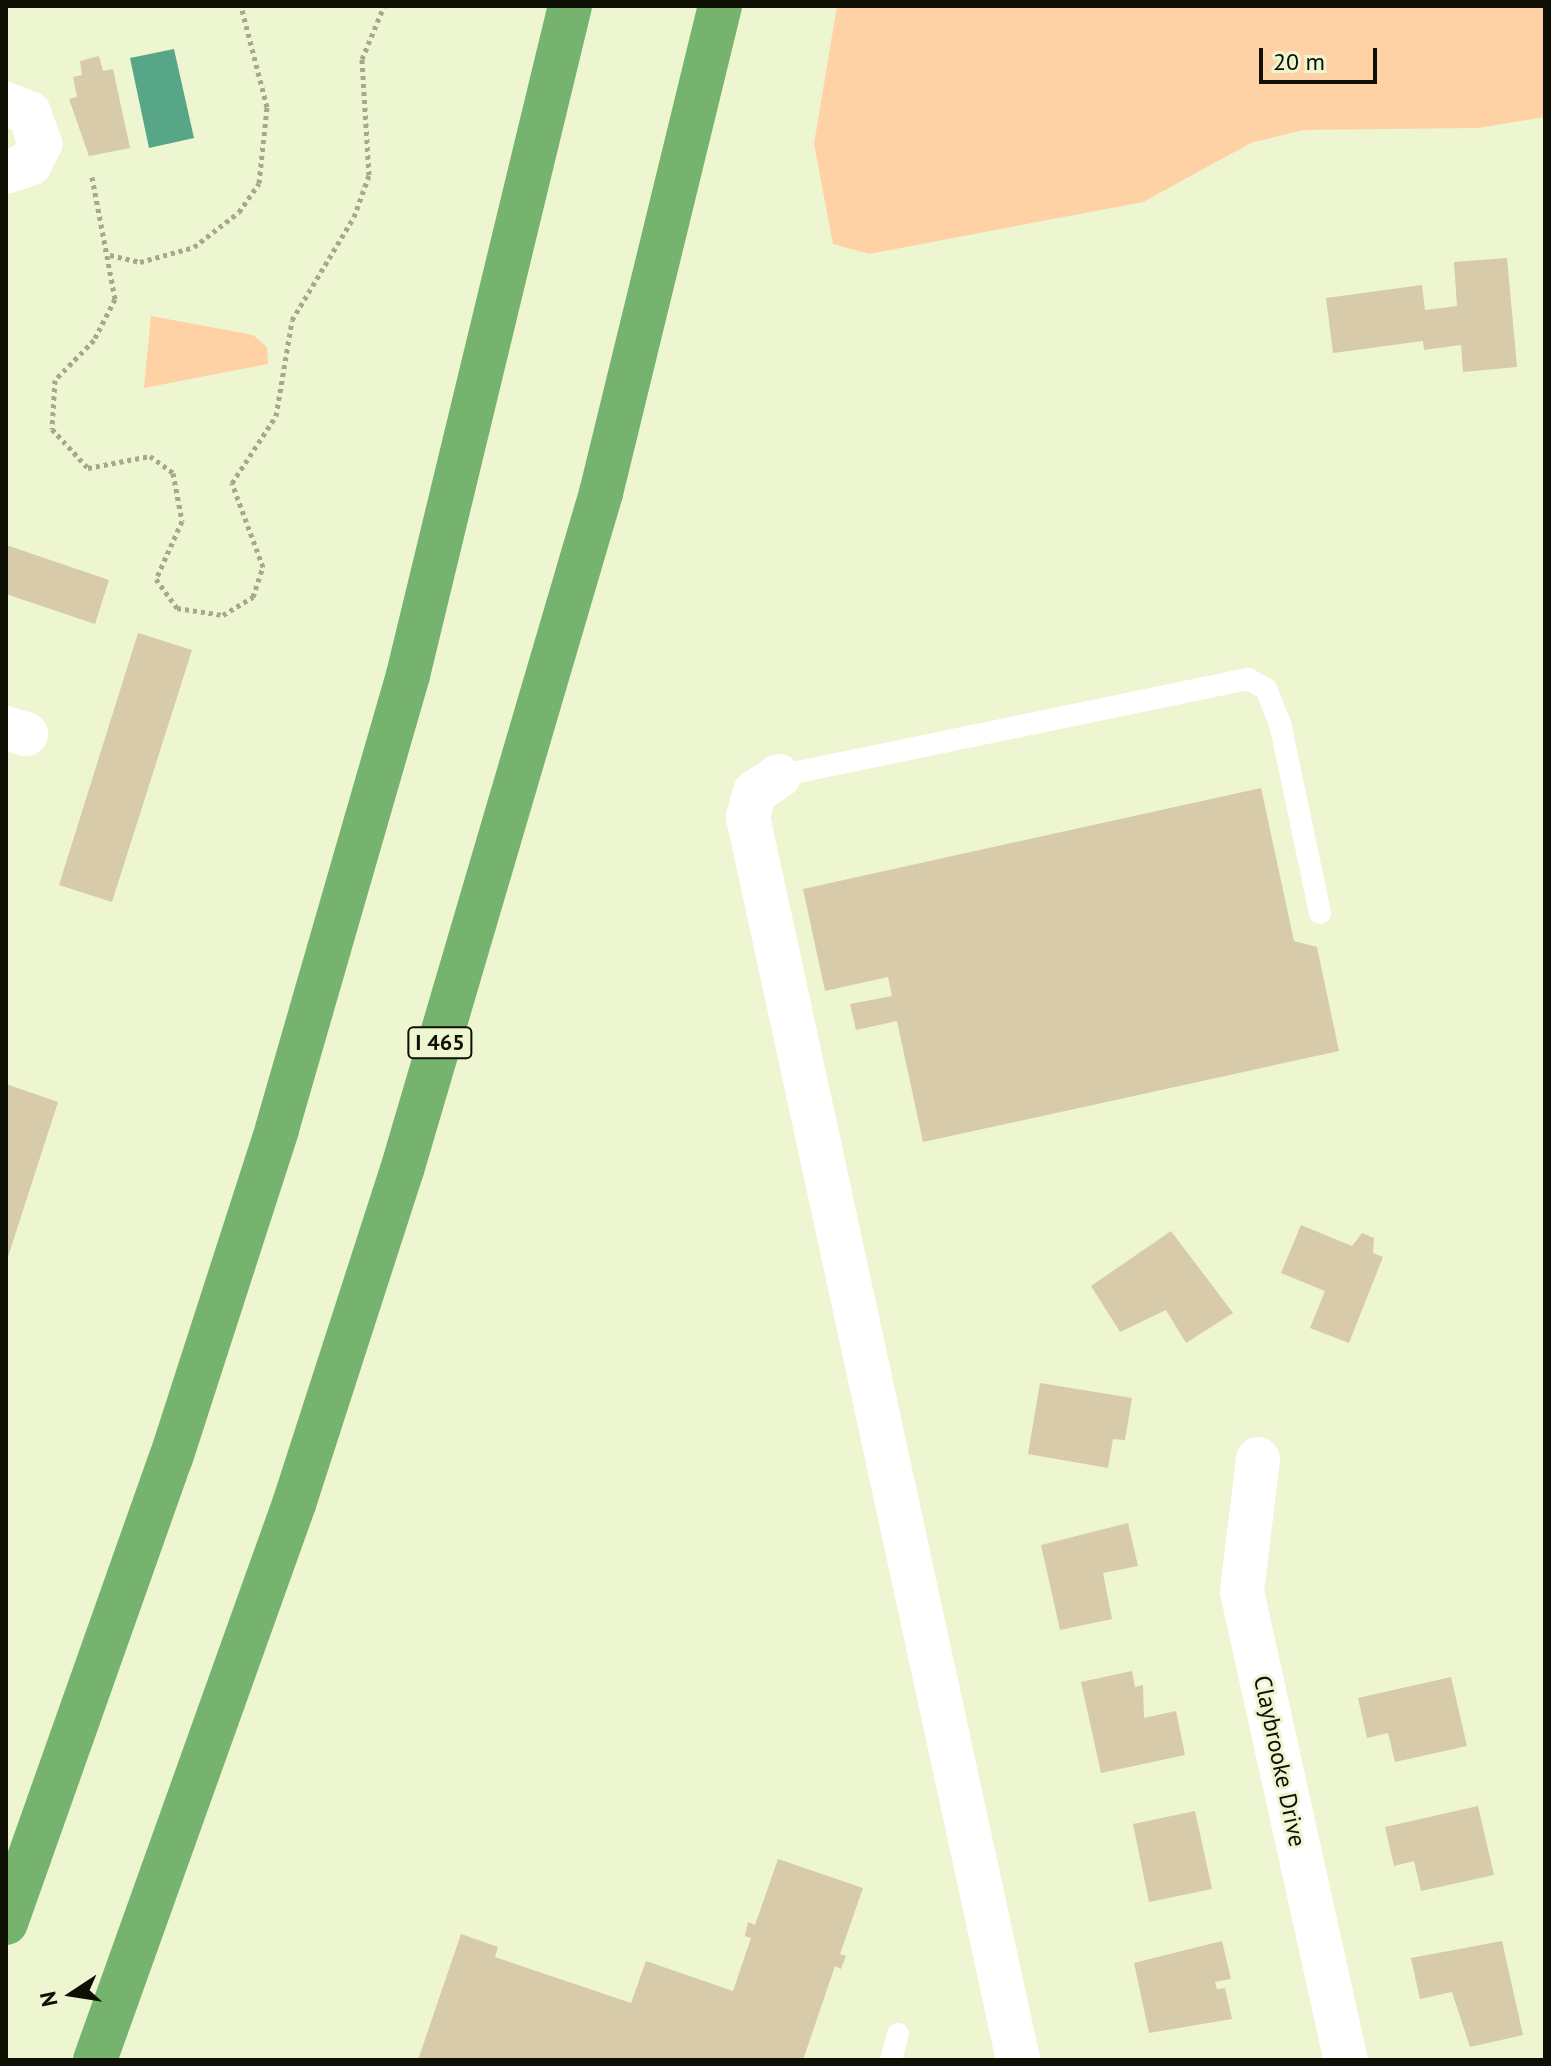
<!DOCTYPE html>
<style>
body{margin:0}
#map{position:relative;width:1551px;height:2066px;overflow:hidden;background:#eef5d1;font-family:"PT Sans",sans-serif}
div>[style]{position:absolute}
.green>*{inset:0;background:#ffd2a6}
.water>*{inset:0;background:#57a688}
.building>*{inset:0;background:#d7cba9}
.path>*{height:5px;margin-top:-2.5px;transform-origin:0;background:repeating-linear-gradient(90deg,#a4a98d 0 4px,transparent 0 8px)}
.lane>*{height:22px;margin:-11px;padding:0 11px;transform-origin:11px;border-radius:11px;background:#fff}
.street>*{height:44px;margin:-22px;padding:0 22px;transform-origin:22px;border-radius:22px;background:#fff}
.highway>*{height:44px;margin:-22px;padding:0 22px;transform-origin:22px;border-radius:22px;background:#76b36e}
span{translate:-50% -50%;white-space:nowrap;text-align:center;line-height:1.15;-webkit-text-stroke:6px #eef5d1;paint-order:stroke}
.shield-label span{padding:2px 6px;background:#eef5d1;border:2px solid;border-radius:6px;-webkit-text-stroke-width:0}
.shield-label{font-size:22px;color:#0e1004;font-weight:700}
.street-label{font-size:24px;color:#0e1004}
.frame{position:absolute;inset:0;border:8px solid #0e1004;pointer-events:none}
.north{position:absolute;left:32px;top:1954px;width:80px;height:80px;-webkit-text-stroke:6px #eef5d1;paint-order:stroke;rotate:258deg;font-size:22px;font-weight:700;line-height:32px;text-align:center;color:#0e1004}
.north::after{content:'';display:block;margin:auto;width:28px;height:36px;background:#0e1004;clip-path:polygon(50% 0,100% 100%,50% 72%,0 100%)}
.scale{position:absolute;left:1259px;top:48px;width:118px;height:36px;box-sizing:border-box;border:4px solid #0e1004;border-top:0;padding-left:10px;font-size:24px;line-height:28px;white-space:nowrap;color:#0e1004;-webkit-text-stroke:6px #eef5d1;paint-order:stroke}
</style>
<div id="map">
<div class="green">
<i style="clip-path:polygon(837px 6px,1545px 6px,1545px 117px,1478px 128px,1303px 130px,1251px 143px,1143px 202px,869px 254px,833px 244px,814px 144px)"></i>
<i style="clip-path:polygon(151px 316px,253px 335px,267px 347px,268px 364px,144px 388px)"></i>
</div>
<div class="water">
<i style="clip-path:polygon(174px 49px,194px 138px,149px 148px,130px 58px)"></i>
</div>
<div class="building">
<i style="clip-path:polygon(99px 56px,103px 71px,113px 69px,130px 148px,89px 156px,69px 99px,77px 97px,73px 77px,82px 75px,80px 61px)"></i>
<i style="clip-path:polygon(1507px 258px,1517px 367px,1463px 372px,1461px 345px,1424px 350px,1423px 341px,1333px 353px,1326px 298px,1422px 285px,1425px 310px,1457px 306px,1454px 262px)"></i>
<i style="clip-path:polygon(6px 545px,109px 580px,95px 624px,6px 594px)"></i>
<i style="clip-path:polygon(138px 633px,192px 650px,112px 902px,59px 885px)"></i>
<i style="clip-path:polygon(1261px 788px,1294px 941px,1317px 947px,1339px 1051px,923px 1142px,897px 1021px,856px 1030px,850px 1004px,892px 996px,888px 977px,825px 991px,803px 889px)"></i>
<i style="clip-path:polygon(6px 1084px,58px 1102px,7px 1260px,6px 1260px)"></i>
<i style="clip-path:polygon(1301px 1225px,1352px 1246px,1362px 1233px,1374px 1238px,1373px 1253px,1383px 1257px,1349px 1343px,1310px 1328px,1325px 1291px,1281px 1273px)"></i>
<i style="clip-path:polygon(1171px 1231px,1233px 1313px,1186px 1343px,1166px 1310px,1120px 1332px,1091px 1286px)"></i>
<i style="clip-path:polygon(1040px 1383px,1132px 1398px,1125px 1440px,1113px 1439px,1108px 1468px,1028px 1454px)"></i>
<i style="clip-path:polygon(1128px 1523px,1138px 1566px,1103px 1573px,1112px 1619px,1060px 1630px,1041px 1545px)"></i>
<i style="clip-path:polygon(1132px 1671px,1135px 1687px,1143px 1685px,1144px 1718px,1176px 1711px,1185px 1755px,1101px 1773px,1081px 1682px)"></i>
<i style="clip-path:polygon(1451px 1677px,1467px 1746px,1395px 1762px,1388px 1733px,1367px 1738px,1358px 1698px)"></i>
<i style="clip-path:polygon(1478px 1806px,1494px 1875px,1421px 1891px,1414px 1861px,1394px 1866px,1385px 1827px)"></i>
<i style="clip-path:polygon(1195px 1811px,1212px 1889px,1149px 1902px,1133px 1824px)"></i>
<i style="clip-path:polygon(778px 1859px,863px 1888px,840px 1954px,846px 1956px,841px 1969px,835px 1966px,803px 2060px,418px 2060px,461px 1934px,498px 1947px,495px 1957px,631px 2003px,646px 1961px,733px 1991px,751px 1938px,745px 1936px,748px 1922px,755px 1925px)"></i>
<i style="clip-path:polygon(1222px 1941px,1231px 1979px,1215px 1982px,1217px 1989px,1225px 1988px,1232px 2019px,1149px 2033px,1134px 1963px)"></i>
<i style="clip-path:polygon(1502px 1941px,1523px 2035px,1470px 2047px,1452px 1992px,1420px 1999px,1411px 1958px)"></i>
</div>
<div class="path">
<i style="left:92px;top:177px;width:124px;rotate:79.3deg"></i>
<i style="left:115px;top:299px;width:46px;rotate:117.1deg"></i>
<i style="left:94px;top:340px;width:56px;rotate:134.3deg"></i>
<i style="left:55px;top:380px;width:49px;rotate:93.5deg"></i>
<i style="left:52px;top:429px;width:53px;rotate:47.3deg"></i>
<i style="left:88px;top:468px;width:63px;rotate:-11deg"></i>
<i style="left:150px;top:456px;width:29px;rotate:36deg"></i>
<i style="left:173px;top:473px;width:49px;rotate:79.4deg"></i>
<i style="left:182px;top:521px;width:64px;rotate:114.1deg"></i>
<i style="left:156px;top:579px;width:36px;rotate:54deg"></i>
<i style="left:177px;top:608px;width:47px;rotate:8.7deg"></i>
<i style="left:223px;top:615px;width:35px;rotate:-31deg"></i>
<i style="left:253px;top:597px;width:32px;rotate:-72deg"></i>
<i style="left:263px;top:567px;width:90px;rotate:-110.3deg"></i>
<i style="left:232px;top:483px;width:80px;rotate:-56.7deg"></i>
<i style="left:276px;top:416px;width:97px;rotate:-80.5deg"></i>
<i style="left:292px;top:320px;width:120px;rotate:-59deg"></i>
<i style="left:354px;top:217px;width:45px;rotate:-70.3deg"></i>
<i style="left:369px;top:175px;width:116px;rotate:-93.5deg"></i>
<i style="left:362px;top:59px;width:57px;rotate:-67.5deg"></i>
<i style="left:110px;top:255px;width:31px;rotate:13deg"></i>
<i style="left:140px;top:262px;width:56px;rotate:-15.5deg"></i>
<i style="left:194px;top:247px;width:57px;rotate:-37.9deg"></i>
<i style="left:239px;top:212px;width:35px;rotate:-55deg"></i>
<i style="left:259px;top:183px;width:76px;rotate:-84deg"></i>
<i style="left:267px;top:107px;width:104px;rotate:-104.4deg"></i>
</div>
<div class="lane">
<i style="left:779px;top:776px;width:479px;rotate:-11.7deg"></i>
<i style="left:1248px;top:679px;width:21px;rotate:29deg"></i>
<i style="left:1266px;top:689px;width:37px;rotate:68deg"></i>
<i style="left:1280px;top:723px;width:194px;rotate:78.1deg"></i>
<i style="left:891px;top:2060px;width:27px;rotate:-75deg"></i>
</div>
<div class="street">
<i style="left:6px;top:104px;width:25px;rotate:21deg"></i>
<i style="left:29px;top:113px;width:33px;rotate:70deg"></i>
<i style="left:40px;top:144px;width:22px;rotate:117deg"></i>
<i style="left:30px;top:164px;width:25px;rotate:162deg"></i>
<i style="left:6px;top:728px;width:21px;rotate:17deg"></i>
<i style="left:779px;top:776px;width:29px;rotate:146deg"></i>
<i style="left:755px;top:792px;width:26px;rotate:106deg"></i>
<i style="left:748px;top:817px;width:1272px;rotate:77.74deg"></i>
<i style="left:1258px;top:1459px;width:134px;rotate:96.9deg"></i>
<i style="left:1242px;top:1592px;width:479px;rotate:77.5deg"></i>
</div>
<div class="highway">
<i style="left:6px;top:1923px;width:493px;rotate:-70.5deg"></i>
<i style="left:171px;top:1458px;width:346px;rotate:-72.1deg"></i>
<i style="left:277px;top:1129px;width:473px;rotate:-73.9deg"></i>
<i style="left:408px;top:675px;width:688px;rotate:-76.39deg"></i>
<i style="left:95px;top:2060px;width:591px;rotate:-70.31deg"></i>
<i style="left:294px;top:1504px;width:351px;rotate:-72.1deg"></i>
<i style="left:402px;top:1170px;width:706px;rotate:-73.62deg"></i>
<i style="left:601px;top:493px;width:501px;rotate:-76.27deg"></i>
</div>
<div class="shield-label">
<span style="left:440px;top:1043px">I 465</span>
</div>
<div class="street-label">
<span style="left:1280px;top:1761px;rotate:78deg">Claybrooke Drive</span>
</div>
<div class="frame"></div>
<div class="north">N</div>
<div class="scale">20 m</div>
</div>
